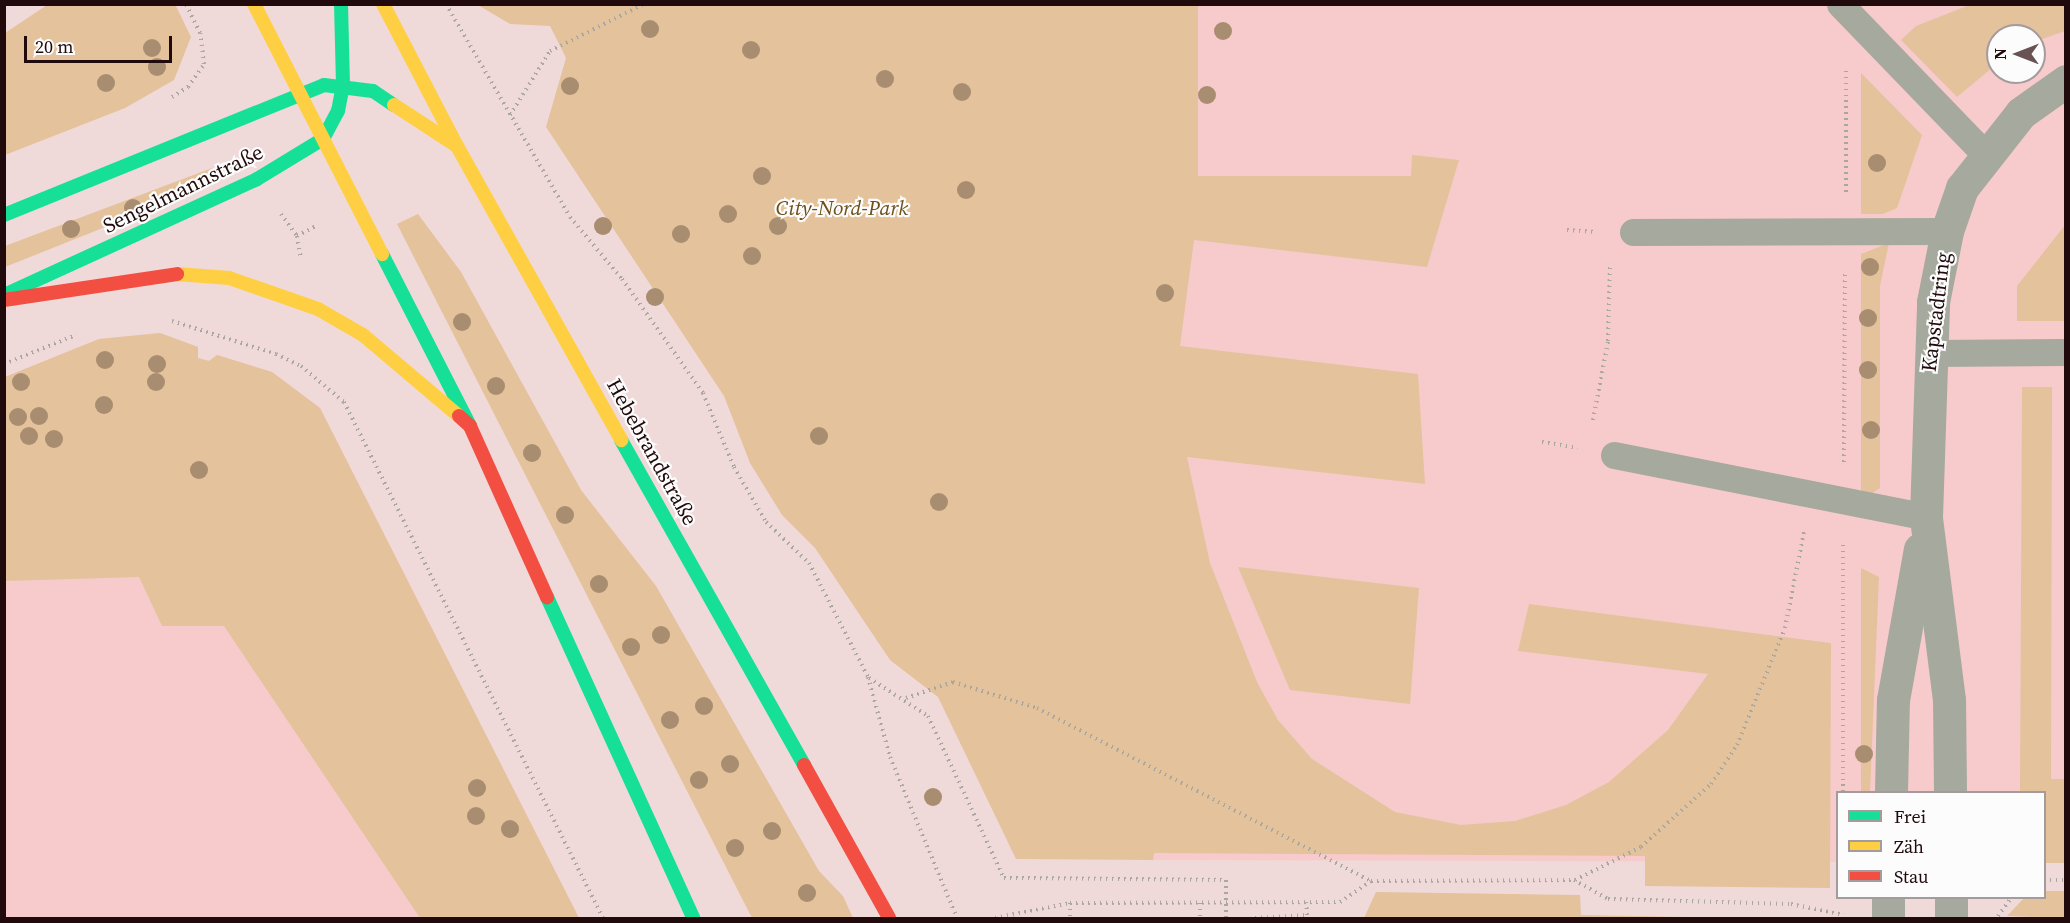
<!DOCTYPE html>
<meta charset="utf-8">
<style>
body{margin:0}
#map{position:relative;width:2070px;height:923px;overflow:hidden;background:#f0d9d9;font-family:"Source Serif 4",serif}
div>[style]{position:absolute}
.built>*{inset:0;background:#f7cbcb}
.green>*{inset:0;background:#e4c29c}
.path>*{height:4px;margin-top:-2px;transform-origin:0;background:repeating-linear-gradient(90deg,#aaa79f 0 1.5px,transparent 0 6px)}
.lane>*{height:27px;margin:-13.5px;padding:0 13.5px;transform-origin:13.5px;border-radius:13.5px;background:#a6a99d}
.street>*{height:33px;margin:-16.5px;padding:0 16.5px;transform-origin:16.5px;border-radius:16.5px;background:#a6a99d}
.fast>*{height:14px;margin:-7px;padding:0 7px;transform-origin:7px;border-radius:7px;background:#16e098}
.slow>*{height:14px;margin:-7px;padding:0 7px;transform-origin:7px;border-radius:7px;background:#ffcf43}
.jam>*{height:14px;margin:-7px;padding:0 7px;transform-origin:7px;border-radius:7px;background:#f24e42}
.path-bridge>*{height:4px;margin-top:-2px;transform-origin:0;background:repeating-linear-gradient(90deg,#aaa79f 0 1.5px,transparent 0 6px)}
.trees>*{width:18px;height:18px;margin:-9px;border-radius:50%;background:#a88d70}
span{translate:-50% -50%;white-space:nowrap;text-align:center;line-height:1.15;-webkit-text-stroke:4.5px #fcfcfc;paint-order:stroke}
.street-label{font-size:21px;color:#200a0b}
.park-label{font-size:21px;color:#6d4f1a;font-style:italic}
.frame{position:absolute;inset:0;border:6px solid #200a0b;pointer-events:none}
.legend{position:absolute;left:1836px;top:791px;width:210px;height:108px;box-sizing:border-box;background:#fcfcfc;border:2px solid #a49b9c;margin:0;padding:8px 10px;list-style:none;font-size:18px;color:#200a0b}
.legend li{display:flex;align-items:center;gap:12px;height:30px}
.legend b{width:30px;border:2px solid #a49b9c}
.north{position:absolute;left:1986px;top:24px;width:60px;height:60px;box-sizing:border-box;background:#fcfcfc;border:2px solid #a49b9c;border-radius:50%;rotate:270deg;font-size:16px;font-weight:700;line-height:24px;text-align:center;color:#200a0b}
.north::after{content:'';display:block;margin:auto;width:21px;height:27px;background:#695253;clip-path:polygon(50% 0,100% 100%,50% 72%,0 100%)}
.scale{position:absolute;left:24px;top:36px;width:148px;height:27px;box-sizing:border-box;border:3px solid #200a0b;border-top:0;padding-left:8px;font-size:18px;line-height:21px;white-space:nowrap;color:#200a0b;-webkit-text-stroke:4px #fcfcfc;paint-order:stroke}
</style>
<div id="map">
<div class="built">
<i style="clip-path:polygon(evenodd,1044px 5px,2065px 5px,2065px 862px,2044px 792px,1838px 792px,1837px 862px,1153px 860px,1160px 288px,1044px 5px,1998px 36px,2034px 36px,2034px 72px,1998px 72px,1998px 36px)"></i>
<i style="clip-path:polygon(160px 333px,198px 347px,198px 358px,209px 361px,217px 355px,272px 372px,320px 408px,579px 918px,5px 918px,5px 377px,99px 339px)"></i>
</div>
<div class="green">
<i style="clip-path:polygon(175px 4px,191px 37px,174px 80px,125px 108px,5px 155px,5px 33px,47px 5px)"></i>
<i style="clip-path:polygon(1972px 4px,2065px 5px,2065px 31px,2034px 42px,2034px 36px,1998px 36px,1998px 63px,1957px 97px,1901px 40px,1916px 26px)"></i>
<i style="clip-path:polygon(478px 5px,1198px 5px,1198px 176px,1411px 176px,1412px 155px,1459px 160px,1427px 267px,1194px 240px,1180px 346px,1418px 374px,1425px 484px,1187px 457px,1210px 563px,1257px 682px,1278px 720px,1312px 759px,1395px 812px,1461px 825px,1515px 821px,1566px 805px,1609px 782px,1668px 730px,1708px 674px,1518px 651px,1529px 604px,1831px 643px,1830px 888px,1645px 886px,1645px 856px,1154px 853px,1153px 860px,1016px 859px,938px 697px,890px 660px,815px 548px,782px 515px,750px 463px,724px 396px,546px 127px,566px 58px,550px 26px,510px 24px)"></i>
<i style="clip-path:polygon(1861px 73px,1922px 135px,1897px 208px,1883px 214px,1861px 214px)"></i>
<i style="clip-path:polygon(212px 168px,219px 171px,218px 182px,5px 267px,5px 246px)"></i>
<i style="clip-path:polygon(418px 214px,461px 272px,581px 490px,656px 586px,819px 871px,843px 896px,853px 918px,752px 918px,397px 224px)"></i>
<i style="clip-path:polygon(2065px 225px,2065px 321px,2017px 321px,2017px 286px)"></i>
<i style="clip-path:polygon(1889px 243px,1880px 286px,1880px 488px,1868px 496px,1861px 490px,1861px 254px)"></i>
<i style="clip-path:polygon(160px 333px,198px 347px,198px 358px,209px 361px,217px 355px,272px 372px,320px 408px,579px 918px,420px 918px,224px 626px,162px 626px,139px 577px,5px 581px,5px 377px,99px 339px)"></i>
<i style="clip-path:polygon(2022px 387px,2052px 387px,2051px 779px,2065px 779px,2065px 863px,2045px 863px,2044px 792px,2020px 792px)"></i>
<i style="clip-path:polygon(1238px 567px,1419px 588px,1410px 704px,1290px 690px)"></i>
<i style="clip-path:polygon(1861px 568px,1879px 577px,1870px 792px,1861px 792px)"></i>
<i style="clip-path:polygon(2045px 891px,2065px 891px,2065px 918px,2007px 916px,2024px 898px,2044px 898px)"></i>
<i style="clip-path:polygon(1376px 892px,1580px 895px,1581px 915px,1739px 918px,1364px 918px)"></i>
</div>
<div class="path">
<i style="left:446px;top:4px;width:246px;rotate:59.8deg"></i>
<i style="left:570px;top:217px;width:81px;rotate:50deg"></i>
<i style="left:622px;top:279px;width:140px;rotate:54.6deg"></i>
<i style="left:703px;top:393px;width:80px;rotate:67.3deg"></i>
<i style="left:734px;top:467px;width:64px;rotate:59.8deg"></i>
<i style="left:766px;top:522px;width:59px;rotate:43.6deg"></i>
<i style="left:809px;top:563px;width:128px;rotate:62.6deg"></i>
<i style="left:868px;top:677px;width:83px;rotate:74.6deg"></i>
<i style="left:890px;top:757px;width:174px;rotate:67.4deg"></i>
<i style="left:172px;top:97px;width:19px;rotate:-32deg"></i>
<i style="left:188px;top:87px;width:28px;rotate:-55deg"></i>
<i style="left:204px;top:64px;width:31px;rotate:-97deg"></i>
<i style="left:200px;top:33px;width:32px;rotate:-116deg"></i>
<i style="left:510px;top:115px;width:75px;rotate:-58deg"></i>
<i style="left:550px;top:51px;width:105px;rotate:-26.6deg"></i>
<i style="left:1846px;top:192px;width:125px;rotate:-90deg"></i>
<i style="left:281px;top:214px;width:27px;rotate:54deg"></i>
<i style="left:297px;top:236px;width:22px;rotate:80deg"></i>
<i style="left:1567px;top:230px;width:29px;rotate:4deg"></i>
<i style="left:297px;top:236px;width:24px;rotate:-28deg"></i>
<i style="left:172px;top:321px;width:109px;rotate:17.6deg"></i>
<i style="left:276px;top:354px;width:28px;rotate:26deg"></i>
<i style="left:301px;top:366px;width:56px;rotate:39.9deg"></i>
<i style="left:344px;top:402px;width:577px;rotate:63.35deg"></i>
<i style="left:4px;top:364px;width:78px;rotate:-21.9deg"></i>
<i style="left:1593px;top:420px;width:80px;rotate:-79.2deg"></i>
<i style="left:1608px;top:341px;width:77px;rotate:-88.5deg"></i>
<i style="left:1542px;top:442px;width:36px;rotate:9deg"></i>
<i style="left:1844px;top:462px;width:191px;rotate:-89.7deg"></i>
<i style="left:869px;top:678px;width:70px;rotate:32.8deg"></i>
<i style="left:928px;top:716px;width:179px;rotate:64.9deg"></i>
<i style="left:1004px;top:878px;width:222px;rotate:0.5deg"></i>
<i style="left:906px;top:698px;width:50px;rotate:-18.8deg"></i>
<i style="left:953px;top:682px;width:88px;rotate:17.2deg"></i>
<i style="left:1037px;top:708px;width:376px;rotate:27.4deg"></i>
<i style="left:1843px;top:792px;width:251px;rotate:-90deg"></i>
<i style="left:1575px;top:880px;width:74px;rotate:-26.6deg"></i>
<i style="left:1641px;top:847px;width:94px;rotate:-42deg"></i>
<i style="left:1711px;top:784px;width:47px;rotate:-56.3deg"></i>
<i style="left:1737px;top:745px;width:126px;rotate:-67.7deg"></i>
<i style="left:1785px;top:628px;width:98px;rotate:-78.8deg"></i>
<i style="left:2044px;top:880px;width:22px"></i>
<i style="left:1070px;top:903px;width:15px;rotate:90deg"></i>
<i style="left:1200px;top:903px;width:15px;rotate:90deg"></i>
<i style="left:1998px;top:916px;width:22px;rotate:-54deg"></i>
<i style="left:995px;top:918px;width:76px;rotate:-11.3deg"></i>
<i style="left:1070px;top:903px;width:270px;rotate:-0.2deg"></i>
<i style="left:1340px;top:902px;width:37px;rotate:-34deg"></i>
<i style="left:1371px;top:881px;width:203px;rotate:-0.3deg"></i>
<i style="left:1574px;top:880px;width:39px;rotate:29deg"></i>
<i style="left:1608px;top:899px;width:183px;rotate:1.6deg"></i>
<i style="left:1791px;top:904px;width:54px;rotate:11.7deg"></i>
<i style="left:1255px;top:918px;width:52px;rotate:-3.3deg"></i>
<i style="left:1307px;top:915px;width:13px;rotate:-94deg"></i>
</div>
<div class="lane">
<i style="left:1840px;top:4px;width:210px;rotate:46deg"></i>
<i style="left:1633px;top:232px;width:314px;rotate:-0.2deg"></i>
<i style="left:1930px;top:353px;width:136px;rotate:-0.4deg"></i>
<i style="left:1614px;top:455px;width:318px;rotate:11.2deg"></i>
</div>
<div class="street">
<i style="left:1891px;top:792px;width:92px;rotate:-88.8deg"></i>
<i style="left:1893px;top:700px;width:153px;rotate:-79.9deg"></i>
<i style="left:1950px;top:792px;width:92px;rotate:-90.6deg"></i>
<i style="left:1949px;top:700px;width:184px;rotate:-97.2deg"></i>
<i style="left:1926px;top:517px;width:215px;rotate:-88.1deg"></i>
<i style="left:1933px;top:302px;width:72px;rotate:-78.8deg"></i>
<i style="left:1947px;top:231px;width:46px;rotate:-70.8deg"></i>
<i style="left:1962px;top:188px;width:95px;rotate:-51.8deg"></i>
<i style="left:2021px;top:113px;width:55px;rotate:-35.4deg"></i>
<i style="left:1951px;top:898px;width:20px;rotate:90deg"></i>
<i style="left:1888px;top:918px;width:20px;rotate:-90deg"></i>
</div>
<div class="fast">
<i style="left:4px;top:215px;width:345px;rotate:-22.1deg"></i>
<i style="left:324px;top:85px;width:49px;rotate:7deg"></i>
<i style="left:373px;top:91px;width:25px;rotate:34deg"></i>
<i style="left:382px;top:254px;width:193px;rotate:62.9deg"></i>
<i style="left:4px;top:295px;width:278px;rotate:-24.6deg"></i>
<i style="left:257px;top:179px;width:77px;rotate:-31.2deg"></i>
<i style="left:323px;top:139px;width:32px;rotate:-62deg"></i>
<i style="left:338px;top:111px;width:26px;rotate:-79deg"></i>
<i style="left:343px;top:85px;width:81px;rotate:-91.4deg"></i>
<i style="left:621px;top:440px;width:373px;rotate:60.6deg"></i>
<i style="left:547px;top:597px;width:353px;rotate:65.5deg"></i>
</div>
<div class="slow">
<i style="left:254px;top:4px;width:281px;rotate:62.9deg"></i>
<i style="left:383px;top:4px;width:160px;rotate:62.5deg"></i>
<i style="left:394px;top:105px;width:75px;rotate:33.1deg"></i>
<i style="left:457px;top:146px;width:337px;rotate:60.8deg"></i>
<i style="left:177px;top:274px;width:52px;rotate:4.4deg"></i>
<i style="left:229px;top:278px;width:94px;rotate:19.2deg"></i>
<i style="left:318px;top:309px;width:52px;rotate:30deg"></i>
<i style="left:363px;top:335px;width:126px;rotate:40.2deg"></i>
</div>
<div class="jam">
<i style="left:4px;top:300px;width:175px;rotate:-8.5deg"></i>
<i style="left:459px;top:416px;width:15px;rotate:42deg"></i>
<i style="left:470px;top:426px;width:188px;rotate:65.8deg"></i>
<i style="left:804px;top:765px;width:175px;rotate:60.9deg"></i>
</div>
<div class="path-bridge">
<i style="left:1226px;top:880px;width:38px;rotate:90deg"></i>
</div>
<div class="trees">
<i style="left:650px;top:29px"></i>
<i style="left:1223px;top:31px"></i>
<i style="left:152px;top:48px"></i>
<i style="left:751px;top:50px"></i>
<i style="left:157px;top:67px"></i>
<i style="left:885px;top:79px"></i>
<i style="left:106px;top:83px"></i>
<i style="left:570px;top:86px"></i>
<i style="left:962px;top:92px"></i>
<i style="left:1207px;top:95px"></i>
<i style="left:1877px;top:163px"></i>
<i style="left:762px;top:176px"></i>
<i style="left:966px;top:190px"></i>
<i style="left:133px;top:208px"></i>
<i style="left:728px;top:214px"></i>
<i style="left:603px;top:226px"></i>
<i style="left:778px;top:226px"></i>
<i style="left:71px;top:229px"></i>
<i style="left:681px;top:234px"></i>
<i style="left:752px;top:256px"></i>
<i style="left:1870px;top:267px"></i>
<i style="left:1165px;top:293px"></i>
<i style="left:655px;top:297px"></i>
<i style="left:1868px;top:318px"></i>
<i style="left:462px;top:322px"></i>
<i style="left:105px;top:360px"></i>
<i style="left:157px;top:364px"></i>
<i style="left:1868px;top:370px"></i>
<i style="left:21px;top:382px"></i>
<i style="left:156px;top:382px"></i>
<i style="left:496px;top:386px"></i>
<i style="left:104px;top:405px"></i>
<i style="left:39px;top:416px"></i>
<i style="left:18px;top:417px"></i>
<i style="left:1871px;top:430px"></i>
<i style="left:29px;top:436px"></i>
<i style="left:819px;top:436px"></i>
<i style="left:54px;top:439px"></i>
<i style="left:532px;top:453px"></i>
<i style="left:199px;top:470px"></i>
<i style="left:939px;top:502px"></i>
<i style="left:565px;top:515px"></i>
<i style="left:599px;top:584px"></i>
<i style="left:661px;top:635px"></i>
<i style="left:631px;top:647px"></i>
<i style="left:704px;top:706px"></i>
<i style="left:670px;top:720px"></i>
<i style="left:1864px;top:754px"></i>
<i style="left:730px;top:764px"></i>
<i style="left:699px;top:780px"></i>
<i style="left:477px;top:788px"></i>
<i style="left:933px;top:797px"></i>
<i style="left:476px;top:816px"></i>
<i style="left:510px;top:829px"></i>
<i style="left:772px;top:831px"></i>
<i style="left:735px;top:848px"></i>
<i style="left:807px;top:893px"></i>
</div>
<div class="street-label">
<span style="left:183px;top:189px;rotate:-26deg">Sengelmannstraße</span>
<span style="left:1936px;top:312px;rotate:-83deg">Kapstadtring</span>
<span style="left:652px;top:452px;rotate:61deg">Hebebrandstraße</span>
</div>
<div class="park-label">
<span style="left:842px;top:208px">City-Nord-Park</span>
</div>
<div class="frame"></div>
<ul class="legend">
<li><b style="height:8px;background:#16e098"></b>Frei</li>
<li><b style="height:8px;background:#ffcf43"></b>Zäh</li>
<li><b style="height:8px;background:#f24e42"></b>Stau</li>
</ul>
<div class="north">N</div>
<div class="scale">20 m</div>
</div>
